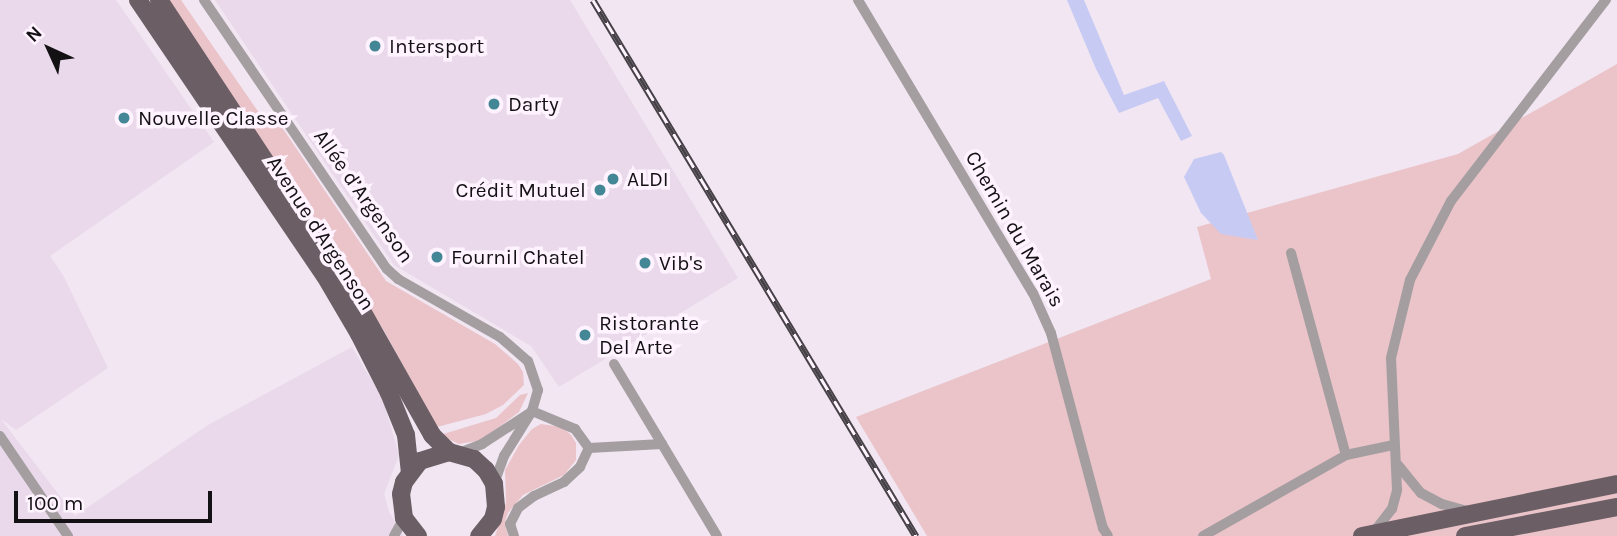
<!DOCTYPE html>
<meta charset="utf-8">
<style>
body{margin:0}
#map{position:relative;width:1617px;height:536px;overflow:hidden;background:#f1e6f2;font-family:Karla,sans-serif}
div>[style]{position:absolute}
.built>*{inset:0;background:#ead9ea}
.green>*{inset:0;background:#eac4c9}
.water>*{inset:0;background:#c7cbf4}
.minor>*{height:10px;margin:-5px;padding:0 5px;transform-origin:5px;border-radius:5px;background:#a49ea1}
.primary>*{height:18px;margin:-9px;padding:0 9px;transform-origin:9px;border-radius:9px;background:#6b5f65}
.rail>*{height:7px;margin-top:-3.5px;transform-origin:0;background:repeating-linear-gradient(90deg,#fff3ff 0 13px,#464147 0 26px);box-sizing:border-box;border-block:2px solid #464147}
.dots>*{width:19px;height:19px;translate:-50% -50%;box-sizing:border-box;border:4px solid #fff3ff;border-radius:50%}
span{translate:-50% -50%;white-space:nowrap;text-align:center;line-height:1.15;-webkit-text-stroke:7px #fff3ff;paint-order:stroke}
.poi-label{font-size:21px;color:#141115}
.left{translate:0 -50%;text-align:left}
.right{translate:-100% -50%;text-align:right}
.street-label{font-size:21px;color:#141115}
.north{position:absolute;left:14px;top:14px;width:70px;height:70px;-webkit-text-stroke:5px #fff3ff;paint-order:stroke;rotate:315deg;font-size:19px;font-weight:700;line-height:28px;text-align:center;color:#141115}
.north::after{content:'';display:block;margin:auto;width:24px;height:32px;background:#141115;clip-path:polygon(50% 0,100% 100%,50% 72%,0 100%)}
.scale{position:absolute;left:14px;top:491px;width:198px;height:32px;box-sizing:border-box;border:4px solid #141115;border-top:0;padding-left:9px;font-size:21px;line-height:24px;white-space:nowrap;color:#141115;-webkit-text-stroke:5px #fff3ff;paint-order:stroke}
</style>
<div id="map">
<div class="built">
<i style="clip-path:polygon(0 0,116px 0,214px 142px,50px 256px,63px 275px,108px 368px,16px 430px,1px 419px,75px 516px,208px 425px,352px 347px,383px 400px,399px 455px,384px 494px,389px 512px,404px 536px,0 536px)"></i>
<i style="clip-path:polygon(215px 0,570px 0,738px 278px,559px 387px,531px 346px,394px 265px)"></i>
</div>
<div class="green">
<i style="clip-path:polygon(167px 0,181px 0,264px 120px,273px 114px,386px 281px,495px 344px,518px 364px,523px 372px,524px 385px,503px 405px,486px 414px,437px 427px,383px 329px)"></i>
<i style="clip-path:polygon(1617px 64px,1617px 536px,927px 536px,856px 417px,1211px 279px,1197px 227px,1458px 154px)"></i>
<i style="clip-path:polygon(528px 393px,519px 412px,482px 440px,459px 444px,440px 435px,496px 418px,520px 395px)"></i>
<i style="clip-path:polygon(541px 424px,562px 427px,571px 435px,576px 443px,576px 460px,564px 475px,523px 495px,508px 513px,505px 521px,508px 536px,495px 536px,506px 503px,505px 470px,519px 445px,532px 429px)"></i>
</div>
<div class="water">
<i style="clip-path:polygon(1067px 0,1084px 0,1124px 95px,1164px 81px,1192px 136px,1181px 141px,1158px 98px,1119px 113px,1096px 69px)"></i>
<i style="clip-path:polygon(1221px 152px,1224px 155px,1258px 240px,1221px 234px,1201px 213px,1184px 177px,1194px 159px)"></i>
</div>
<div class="minor">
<i style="left:204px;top:0;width:325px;rotate:55.8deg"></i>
<i style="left:387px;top:269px;width:15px;rotate:42deg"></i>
<i style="left:398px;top:279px;width:117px;rotate:29.6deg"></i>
<i style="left:500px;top:337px;width:37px;rotate:41deg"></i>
<i style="left:528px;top:361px;width:31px;rotate:71deg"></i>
<i style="left:538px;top:390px;width:22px;rotate:106deg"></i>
<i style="left:532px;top:411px;width:53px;rotate:121.9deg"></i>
<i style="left:504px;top:456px;width:30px;rotate:110deg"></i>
<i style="left:858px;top:0;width:341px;rotate:59.2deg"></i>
<i style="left:1033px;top:293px;width:44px;rotate:65.8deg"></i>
<i style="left:1051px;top:333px;width:202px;rotate:75.1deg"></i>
<i style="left:1103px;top:528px;width:9px;rotate:58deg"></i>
<i style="left:1291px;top:253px;width:209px;rotate:74.8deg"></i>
<i style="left:614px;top:364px;width:93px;rotate:59deg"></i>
<i style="left:532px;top:411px;width:47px;rotate:22.7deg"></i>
<i style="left:575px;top:429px;width:24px;rotate:54deg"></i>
<i style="left:589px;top:448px;width:73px;rotate:-3.1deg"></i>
<i style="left:662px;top:444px;width:107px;rotate:59.1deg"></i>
<i style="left:0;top:436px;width:121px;rotate:55.8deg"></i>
<i style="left:459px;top:453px;width:25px;rotate:-21deg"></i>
<i style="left:482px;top:444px;width:57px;rotate:-32.9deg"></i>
<i style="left:1398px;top:465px;width:36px;rotate:51deg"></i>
<i style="left:1421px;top:493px;width:24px;rotate:28deg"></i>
<i style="left:1442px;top:504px;width:26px;rotate:16deg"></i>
<i style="left:1373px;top:533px;width:31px;rotate:-52deg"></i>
<i style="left:1392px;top:509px;width:20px;rotate:-75deg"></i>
<i style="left:1397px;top:490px;width:132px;rotate:-92.6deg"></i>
<i style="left:1391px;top:358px;width:80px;rotate:-76.3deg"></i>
<i style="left:1410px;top:280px;width:89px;rotate:-62.6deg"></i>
<i style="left:1451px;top:201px;width:254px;rotate:-52.4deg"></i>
<i style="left:394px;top:536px;width:21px;rotate:-61deg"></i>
<i style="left:514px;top:536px;width:13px;rotate:-108deg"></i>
<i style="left:510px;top:524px;width:18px;rotate:-63deg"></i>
<i style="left:518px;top:508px;width:20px;rotate:-37deg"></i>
<i style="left:534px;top:496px;width:33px;rotate:-25deg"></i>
<i style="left:564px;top:482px;width:22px;rotate:-43deg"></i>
<i style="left:580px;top:467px;width:21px;rotate:-65deg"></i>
<i style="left:1203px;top:536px;width:164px;rotate:-29.5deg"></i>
<i style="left:1346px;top:455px;width:49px;rotate:-11.8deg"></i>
</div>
<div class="primary">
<i style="left:138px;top:0;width:333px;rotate:55.9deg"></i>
<i style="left:325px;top:276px;width:67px;rotate:59.6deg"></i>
<i style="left:359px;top:334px;width:66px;rotate:63deg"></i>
<i style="left:389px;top:393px;width:45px;rotate:68deg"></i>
<i style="left:406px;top:435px;width:36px;rotate:84deg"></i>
<i style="left:159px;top:0;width:345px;rotate:56.6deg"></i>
<i style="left:349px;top:288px;width:169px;rotate:60.5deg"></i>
<i style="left:432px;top:435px;width:24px;rotate:45deg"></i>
<i style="left:418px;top:536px;width:23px;rotate:-128deg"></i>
<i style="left:404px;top:518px;width:24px;rotate:-97deg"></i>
<i style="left:401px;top:494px;width:12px;rotate:-76deg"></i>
<i style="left:404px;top:482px;width:26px;rotate:-53deg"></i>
<i style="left:420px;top:461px;width:30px;rotate:-17deg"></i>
<i style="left:449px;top:452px;width:26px;rotate:16deg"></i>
<i style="left:474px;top:459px;width:16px;rotate:43deg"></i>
<i style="left:486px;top:470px;width:16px;rotate:60deg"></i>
<i style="left:494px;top:484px;width:23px;rotate:85deg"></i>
<i style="left:496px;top:507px;width:12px;rotate:104deg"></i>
<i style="left:493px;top:519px;width:22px;rotate:129deg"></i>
<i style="left:1362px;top:536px;width:260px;rotate:-11.5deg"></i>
<i style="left:1465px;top:536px;width:155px;rotate:-10.8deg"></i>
</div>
<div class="rail">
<i style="left:593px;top:0;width:626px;rotate:58.93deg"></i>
</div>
<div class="dots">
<i style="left:375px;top:46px;background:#438696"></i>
<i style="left:494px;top:104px;background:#438696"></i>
<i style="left:124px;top:118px;background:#438696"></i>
<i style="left:613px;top:179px;background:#438696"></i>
<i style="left:600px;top:190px;background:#438696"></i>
<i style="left:437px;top:257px;background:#438696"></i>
<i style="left:645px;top:263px;background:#438696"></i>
<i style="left:585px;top:335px;background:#438696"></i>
</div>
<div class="poi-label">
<span class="left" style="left:389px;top:46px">Intersport</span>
<span class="left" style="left:508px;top:104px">Darty</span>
<span class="left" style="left:138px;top:118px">Nouvelle Classe</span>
<span class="left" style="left:627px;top:179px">ALDI</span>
<span class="right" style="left:586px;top:190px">Crédit Mutuel</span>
<span class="left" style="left:451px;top:257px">Fournil Chatel</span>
<span class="left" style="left:659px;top:263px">Vib's</span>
<span class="left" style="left:599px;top:335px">Ristorante<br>Del Arte</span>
</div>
<div class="street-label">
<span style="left:364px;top:196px;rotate:55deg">Allée d’Argenson</span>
<span style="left:1015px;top:229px;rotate:60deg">Chemin du Marais</span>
<span style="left:321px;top:233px;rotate:57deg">Avenue d'Argenson</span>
</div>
<div class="north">N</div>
<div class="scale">100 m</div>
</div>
